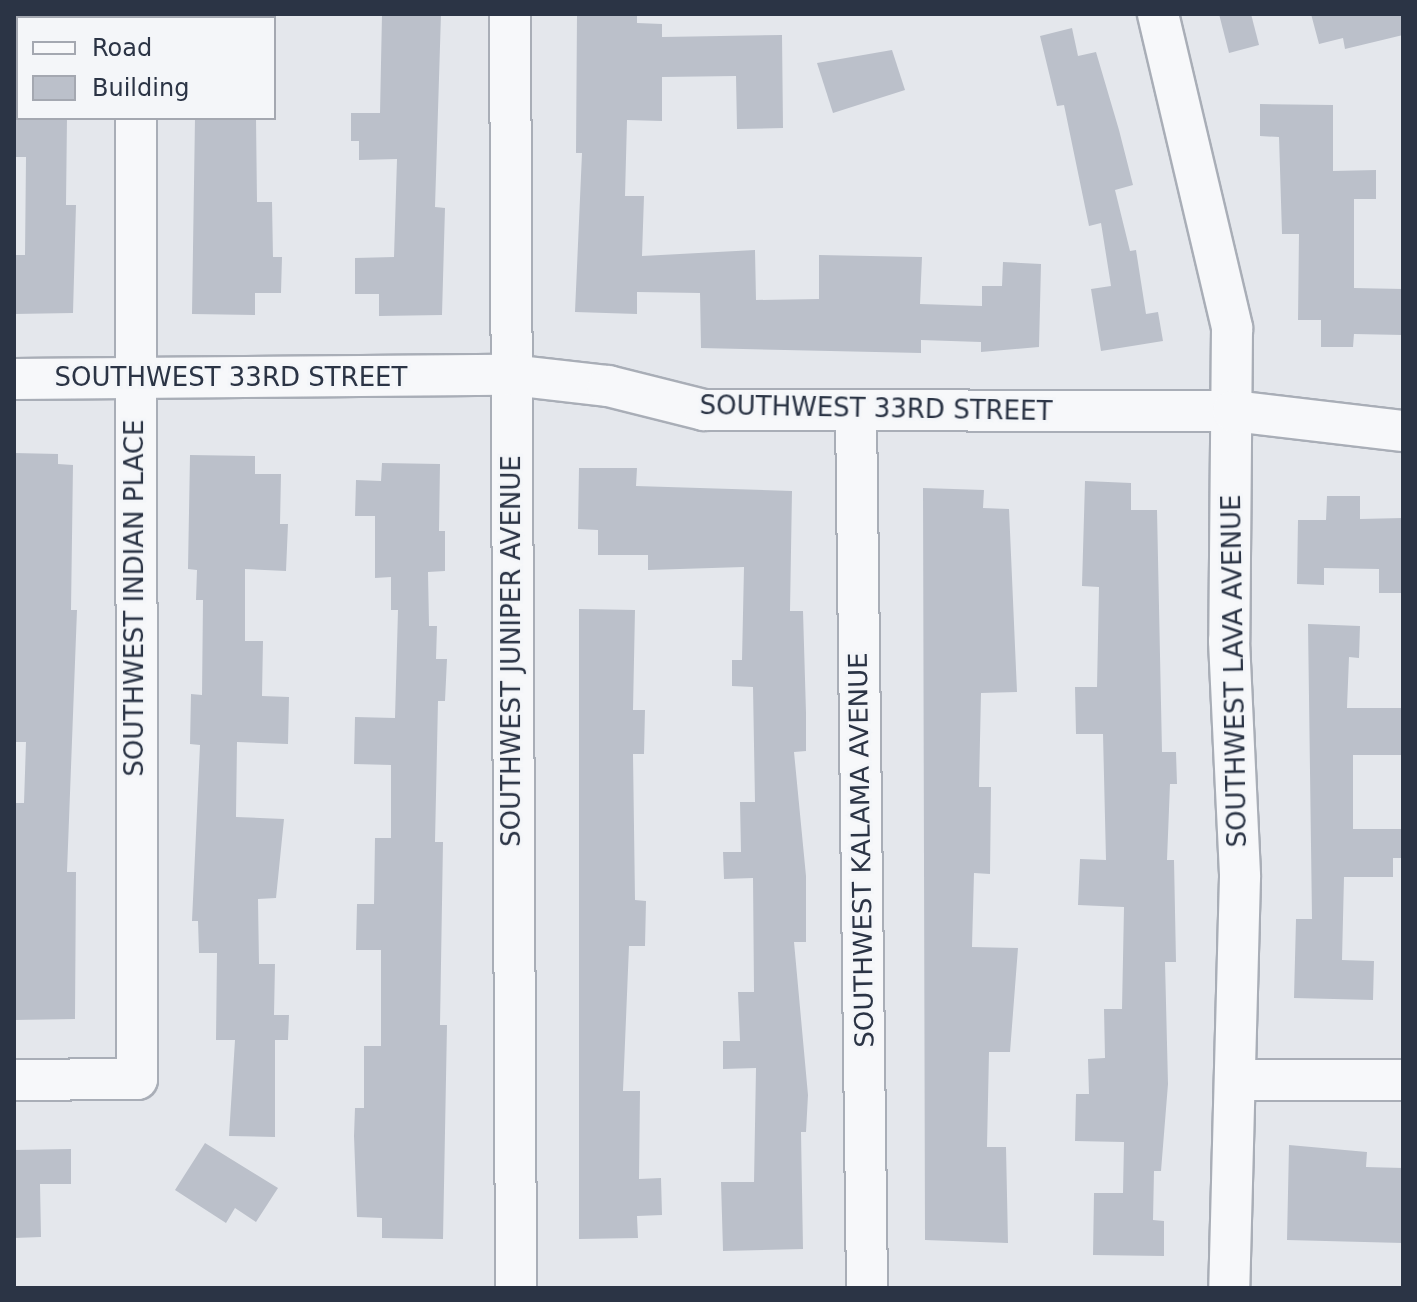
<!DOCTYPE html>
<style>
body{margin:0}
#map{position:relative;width:1417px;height:1302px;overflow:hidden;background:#e4e7ec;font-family:"DejaVu Sans",sans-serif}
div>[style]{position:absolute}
.building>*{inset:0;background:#bbc0ca}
.roads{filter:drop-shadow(2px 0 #a9aeb7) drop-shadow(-2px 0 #a9aeb7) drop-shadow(0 2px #a9aeb7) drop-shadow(0 -2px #a9aeb7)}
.minor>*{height:40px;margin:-20px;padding:0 20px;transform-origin:20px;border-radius:20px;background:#f7f8fa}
span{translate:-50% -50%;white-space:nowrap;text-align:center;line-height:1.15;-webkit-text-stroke:6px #f4f6f9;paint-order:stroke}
.street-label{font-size:26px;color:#2b3445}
.frame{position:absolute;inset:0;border:16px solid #2b3445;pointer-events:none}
.legend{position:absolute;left:16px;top:16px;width:260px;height:104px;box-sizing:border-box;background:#f4f6f9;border:2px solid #a4a8b1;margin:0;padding:10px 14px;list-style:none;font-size:24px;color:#2b3445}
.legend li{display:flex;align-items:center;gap:16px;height:40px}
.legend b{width:40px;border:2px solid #a4a8b1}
</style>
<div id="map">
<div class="building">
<i style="clip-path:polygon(382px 14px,441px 14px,435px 207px,445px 208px,442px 315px,379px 316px,379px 294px,355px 294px,355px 258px,394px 257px,397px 159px,359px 160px,359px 141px,351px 141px,351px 113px,380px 113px)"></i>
<i style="clip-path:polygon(577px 14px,637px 14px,637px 23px,662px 24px,662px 37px,782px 35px,783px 128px,737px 129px,736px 76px,662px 77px,662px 121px,627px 120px,625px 196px,644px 196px,642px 256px,755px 250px,756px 300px,819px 299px,819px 255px,922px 257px,920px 304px,982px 306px,982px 286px,1002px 286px,1003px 262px,1041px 264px,1039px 347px,981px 352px,981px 342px,921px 340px,921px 353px,701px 348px,700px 293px,637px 292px,637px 314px,575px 312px,582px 153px,576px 153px)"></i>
<i style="clip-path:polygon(1219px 14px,1251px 14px,1259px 45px,1229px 53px)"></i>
<i style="clip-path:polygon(1311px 14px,1403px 14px,1403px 35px,1345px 49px,1343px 38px,1319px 44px)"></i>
<i style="clip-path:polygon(1072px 28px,1078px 56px,1096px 52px,1119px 130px,1133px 185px,1115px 190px,1130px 251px,1136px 250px,1146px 314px,1158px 312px,1163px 341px,1101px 351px,1091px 289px,1111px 286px,1101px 223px,1089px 226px,1064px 105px,1057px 106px,1040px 36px)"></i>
<i style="clip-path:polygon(892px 50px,905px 90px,833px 113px,817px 63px)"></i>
<i style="clip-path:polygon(1260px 104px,1333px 105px,1333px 171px,1376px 170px,1376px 199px,1354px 199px,1354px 288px,1403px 289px,1403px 335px,1354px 334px,1353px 347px,1321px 347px,1321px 320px,1298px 320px,1299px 234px,1282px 234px,1279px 137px,1260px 136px)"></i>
<i style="clip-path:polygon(14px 118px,67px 118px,66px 205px,76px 205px,73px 313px,14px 314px,14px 255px,25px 255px,26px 157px,14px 157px)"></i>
<i style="clip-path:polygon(195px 118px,256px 118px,257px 202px,272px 202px,273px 257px,282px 257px,281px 293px,255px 293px,255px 315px,192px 314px)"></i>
<i style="clip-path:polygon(14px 453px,58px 454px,58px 464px,73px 465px,71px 610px,77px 610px,67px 872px,76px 872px,75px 1019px,14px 1020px,14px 803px,24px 803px,26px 742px,14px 742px)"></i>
<i style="clip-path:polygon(190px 455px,255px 456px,255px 474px,281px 474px,280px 524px,288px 524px,286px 571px,245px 569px,245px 641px,263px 641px,262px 696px,289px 697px,288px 744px,237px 742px,236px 817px,284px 819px,276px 898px,258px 899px,259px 964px,275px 964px,274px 1015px,289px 1015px,288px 1040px,275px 1040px,275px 1137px,229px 1136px,235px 1040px,216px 1040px,217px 953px,199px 953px,198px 921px,192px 921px,200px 745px,190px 744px,191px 694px,202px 695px,203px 600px,196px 600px,197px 570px,188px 569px)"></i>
<i style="clip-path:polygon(382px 463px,440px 464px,439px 531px,445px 531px,445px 571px,428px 572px,429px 626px,437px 626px,436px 659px,447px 659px,445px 701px,438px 701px,435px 842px,443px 842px,440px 1025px,447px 1025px,443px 1239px,382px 1238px,382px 1218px,357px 1217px,354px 1136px,355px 1108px,364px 1108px,364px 1046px,381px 1046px,381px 950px,356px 950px,357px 904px,374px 904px,375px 838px,391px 838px,391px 765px,354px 764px,355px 717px,395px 718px,398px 610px,391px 610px,391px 577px,375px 578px,375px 516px,355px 516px,356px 480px,381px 481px)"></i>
<i style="clip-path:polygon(579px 468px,637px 468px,636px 486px,792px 491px,790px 611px,803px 611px,806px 713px,806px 751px,794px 752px,806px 876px,806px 942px,794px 942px,808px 1095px,806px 1132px,801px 1132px,803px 1249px,723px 1251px,721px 1182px,754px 1182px,756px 1068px,723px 1069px,723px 1041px,740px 1041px,738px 992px,754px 992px,753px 878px,724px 879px,723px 852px,741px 852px,740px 802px,755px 802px,753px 687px,732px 686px,732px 660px,742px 660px,744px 567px,648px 570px,648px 555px,598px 555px,598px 530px,578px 529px)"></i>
<i style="clip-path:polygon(1085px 481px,1131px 483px,1131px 510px,1157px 510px,1162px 752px,1176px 752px,1177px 784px,1170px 784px,1167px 860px,1174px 860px,1176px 962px,1165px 962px,1168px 1084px,1161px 1171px,1154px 1171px,1153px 1220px,1164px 1221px,1164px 1256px,1093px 1255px,1094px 1193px,1123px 1193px,1124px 1142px,1075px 1141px,1076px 1094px,1089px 1094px,1088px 1059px,1105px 1058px,1104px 1009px,1122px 1009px,1124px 907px,1078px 905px,1080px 859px,1106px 860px,1103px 734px,1076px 734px,1075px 687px,1097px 687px,1099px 587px,1082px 586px)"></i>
<i style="clip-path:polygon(923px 488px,984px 490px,983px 508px,1009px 509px,1017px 692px,981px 693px,979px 787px,991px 787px,990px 874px,974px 873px,972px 947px,1018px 948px,1010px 1052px,989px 1052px,987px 1147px,1006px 1147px,1008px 1243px,925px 1240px)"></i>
<i style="clip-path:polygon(1327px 496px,1360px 496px,1360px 519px,1403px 518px,1403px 593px,1379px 593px,1379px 569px,1324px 568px,1324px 585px,1297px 584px,1298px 520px,1326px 520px)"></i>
<i style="clip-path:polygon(579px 609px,635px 610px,633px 710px,645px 710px,644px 754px,633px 754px,635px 900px,646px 901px,645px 946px,629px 946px,623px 1091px,640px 1091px,639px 1179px,661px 1178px,662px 1215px,637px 1216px,638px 1238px,579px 1239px)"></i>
<i style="clip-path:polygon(1308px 624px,1360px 626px,1359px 658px,1349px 657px,1347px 708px,1402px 708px,1402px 755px,1353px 755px,1353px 829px,1402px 829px,1402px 858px,1393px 858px,1393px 877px,1344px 877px,1342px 960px,1374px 961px,1373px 1000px,1294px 998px,1296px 919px,1312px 919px)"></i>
<i style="clip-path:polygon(205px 1143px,278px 1188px,256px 1222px,235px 1208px,226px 1223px,175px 1190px)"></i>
<i style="clip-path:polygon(1289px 1145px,1367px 1152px,1366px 1167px,1403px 1168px,1403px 1243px,1287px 1240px)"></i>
<i style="clip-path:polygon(71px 1149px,71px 1184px,40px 1184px,41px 1237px,14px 1238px,14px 1150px)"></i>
</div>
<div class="roads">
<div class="minor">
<i style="left:510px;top:14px;width:1274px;rotate:89.73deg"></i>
<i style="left:1158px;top:14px;width:323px;rotate:76.7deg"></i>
<i style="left:1232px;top:328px;width:313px;rotate:90.5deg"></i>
<i style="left:1229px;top:641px;width:236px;rotate:87.3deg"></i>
<i style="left:1240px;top:877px;width:411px;rotate:91.5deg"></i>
<i style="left:136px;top:18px;width:4px;rotate:-90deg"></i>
<i style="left:14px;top:379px;width:497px;rotate:-0.5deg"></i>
<i style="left:511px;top:375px;width:98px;rotate:6.5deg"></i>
<i style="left:608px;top:386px;width:99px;rotate:14deg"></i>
<i style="left:704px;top:410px;width:529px;rotate:0.11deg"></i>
<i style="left:1233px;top:411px;width:171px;rotate:6.7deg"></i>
<i style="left:856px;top:413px;width:875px;rotate:89.28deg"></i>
<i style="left:14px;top:1080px;width:123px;rotate:-0.5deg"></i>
<i style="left:137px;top:1079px;width:961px;rotate:-90.06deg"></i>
<i style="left:1237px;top:1080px;width:166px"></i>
</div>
</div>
<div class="street-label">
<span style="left:231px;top:378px">SOUTHWEST 33RD STREET</span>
<span style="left:876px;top:409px;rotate:1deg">SOUTHWEST 33RD STREET</span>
<span style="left:135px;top:598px;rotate:-90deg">SOUTHWEST INDIAN PLACE</span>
<span style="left:512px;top:651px;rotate:-90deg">SOUTHWEST JUNIPER AVENUE</span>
<span style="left:1235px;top:671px;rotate:-91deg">SOUTHWEST LAVA AVENUE</span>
<span style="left:862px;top:850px;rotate:-91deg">SOUTHWEST KALAMA AVENUE</span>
</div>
<div class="frame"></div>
<ul class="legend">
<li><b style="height:10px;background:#f7f8fa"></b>Road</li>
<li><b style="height:22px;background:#bbc0ca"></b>Building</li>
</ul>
</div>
